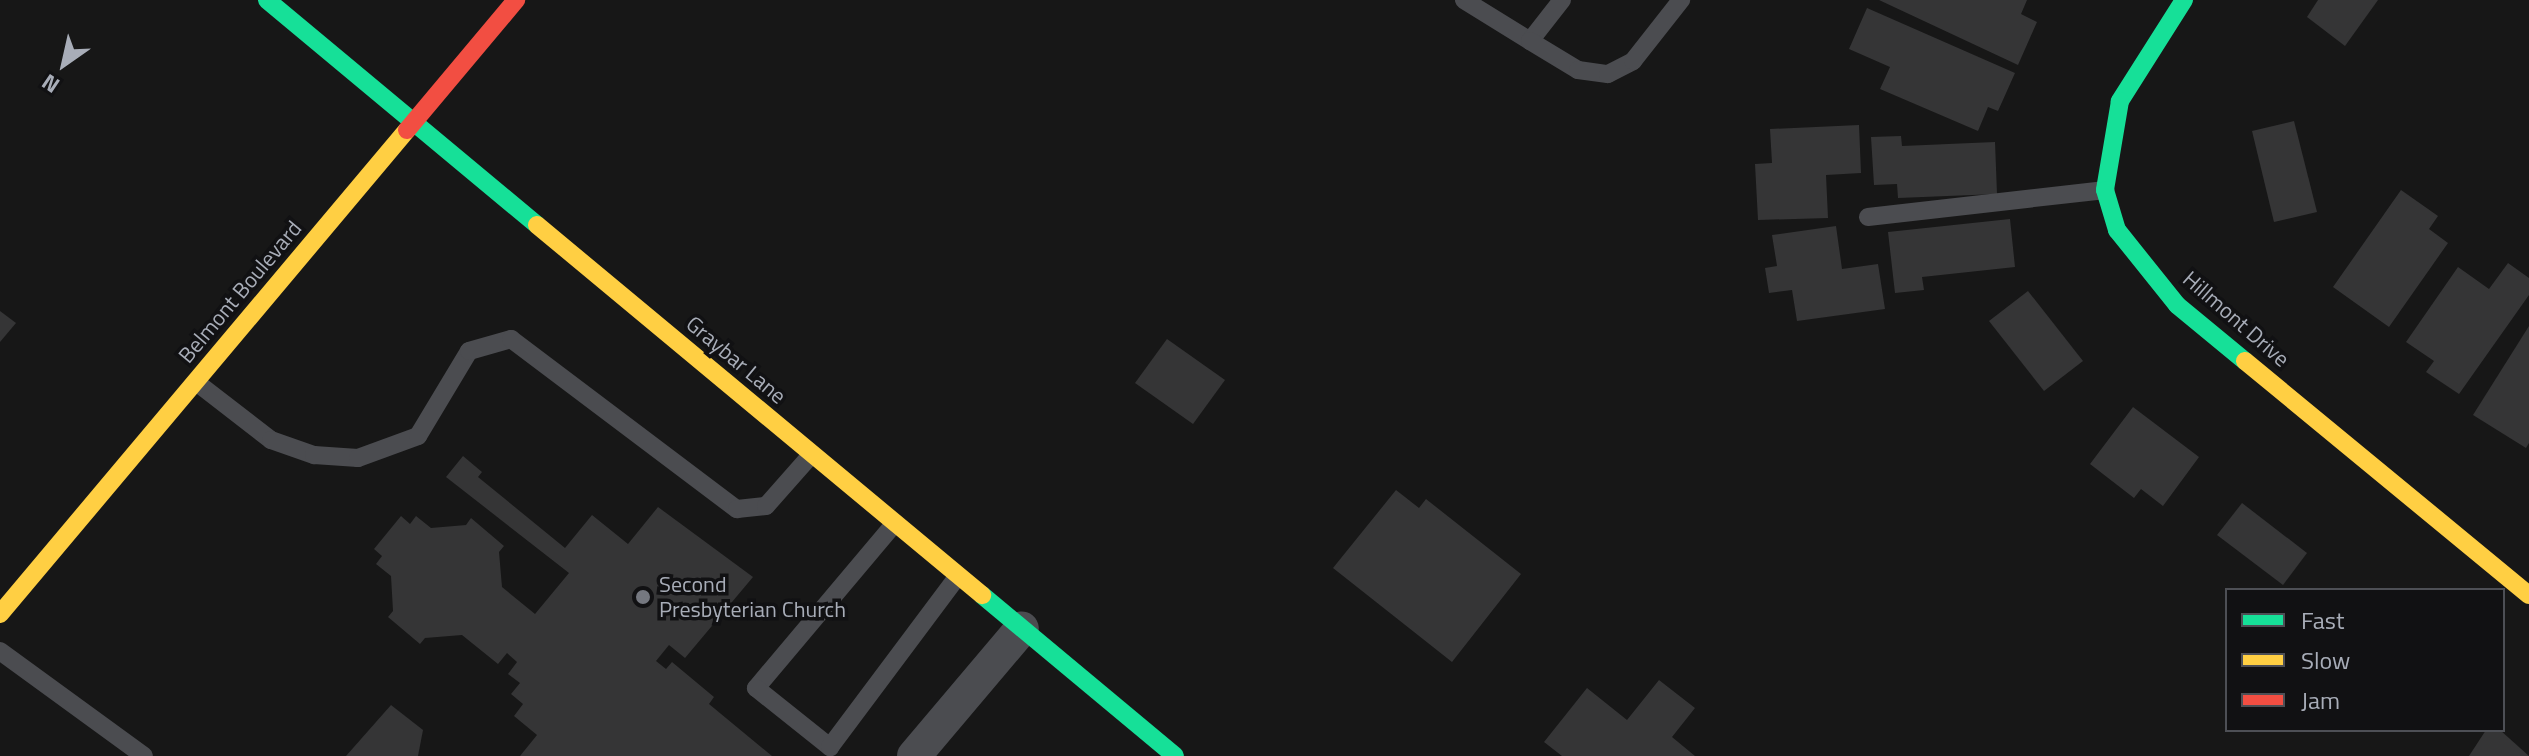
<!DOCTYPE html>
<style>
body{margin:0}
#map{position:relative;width:2529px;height:756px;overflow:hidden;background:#171717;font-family:"Titillium Web",sans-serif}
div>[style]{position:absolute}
.building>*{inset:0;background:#353536}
.lane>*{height:18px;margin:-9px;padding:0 9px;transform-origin:9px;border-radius:9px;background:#4b4c50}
.street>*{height:34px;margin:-17px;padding:0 17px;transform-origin:17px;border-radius:17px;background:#4b4c50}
.fast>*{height:18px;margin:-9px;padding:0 9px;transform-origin:9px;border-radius:9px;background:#16e098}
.slow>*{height:18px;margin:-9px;padding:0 9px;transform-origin:9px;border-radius:9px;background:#ffcf43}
.jam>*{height:18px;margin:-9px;padding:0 9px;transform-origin:9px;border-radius:9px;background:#f24e42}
.dots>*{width:22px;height:22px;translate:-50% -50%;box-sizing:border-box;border:4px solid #111113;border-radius:50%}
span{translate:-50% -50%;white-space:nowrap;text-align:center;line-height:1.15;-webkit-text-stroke:7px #111113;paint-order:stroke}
.street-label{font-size:22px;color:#a8adb8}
.poi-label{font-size:22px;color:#a8adb8}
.left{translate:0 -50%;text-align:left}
.legend{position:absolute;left:2225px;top:588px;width:280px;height:144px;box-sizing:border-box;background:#111113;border:2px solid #4d4f55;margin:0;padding:10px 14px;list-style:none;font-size:24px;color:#a8adb8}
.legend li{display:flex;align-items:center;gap:16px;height:40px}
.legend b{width:40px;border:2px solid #4d4f55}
.north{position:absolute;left:24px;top:24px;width:80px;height:80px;-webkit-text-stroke:6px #111113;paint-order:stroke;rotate:214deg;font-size:22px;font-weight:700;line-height:32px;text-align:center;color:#a8adb8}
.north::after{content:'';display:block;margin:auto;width:28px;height:36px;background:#a8adb8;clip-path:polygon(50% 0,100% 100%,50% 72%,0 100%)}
</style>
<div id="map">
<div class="building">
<i style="clip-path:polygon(1879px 0,2027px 0,2021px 14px,2037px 22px,2018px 65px)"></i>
<i style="clip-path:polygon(2318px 0,2378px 0,2345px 46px,2307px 17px)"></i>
<i style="clip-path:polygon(1867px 8px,2015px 73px,1998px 111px,1988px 107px,1978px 131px,1880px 89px,1890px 67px,1849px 49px)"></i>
<i style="clip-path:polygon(2294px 121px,2317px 212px,2274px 222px,2252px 131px)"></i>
<i style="clip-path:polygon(1859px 125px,1861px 173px,1826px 175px,1828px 218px,1758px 220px,1755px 164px,1772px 163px,1770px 129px)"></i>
<i style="clip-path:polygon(1901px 136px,1902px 146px,1995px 142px,1997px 194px,1898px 198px,1897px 184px,1874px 185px,1871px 137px)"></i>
<i style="clip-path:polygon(2401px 190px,2438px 216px,2429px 229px,2448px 243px,2389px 327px,2333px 287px)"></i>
<i style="clip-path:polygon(2010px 219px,2015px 267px,1922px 277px,1924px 290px,1895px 293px,1888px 232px)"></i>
<i style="clip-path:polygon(1836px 226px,1842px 269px,1878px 264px,1885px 309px,1797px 321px,1792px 290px,1769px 293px,1765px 268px,1777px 266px,1772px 235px)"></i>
<i style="clip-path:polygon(2508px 263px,2529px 278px,2529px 295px,2459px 394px,2426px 372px,2434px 361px,2406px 342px,2458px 267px,2489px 289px)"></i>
<i style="clip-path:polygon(2028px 291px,2083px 361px,2044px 391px,1989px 321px)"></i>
<i style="clip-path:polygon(0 311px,16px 323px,0 342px)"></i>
<i style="clip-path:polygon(2529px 326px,2529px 443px,2526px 448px,2473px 415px)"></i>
<i style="clip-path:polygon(1167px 339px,1225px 380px,1193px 424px,1135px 383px)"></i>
<i style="clip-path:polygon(2133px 407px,2199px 457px,2163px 506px,2141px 489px,2134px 498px,2090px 464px)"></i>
<i style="clip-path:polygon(463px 456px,482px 472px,478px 477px,565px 548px,592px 515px,628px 544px,658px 507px,753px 577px,685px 658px,669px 645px,656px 661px,666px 669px,672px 662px,714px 697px,709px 704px,772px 756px,520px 756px,537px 735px,514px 716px,523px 704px,511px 694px,520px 683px,508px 674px,517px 662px,507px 653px,498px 664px,462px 635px,425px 638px,420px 644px,388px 617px,393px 611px,391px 576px,376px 564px,382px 556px,374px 549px,401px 516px,410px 524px,416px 516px,431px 528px,466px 525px,471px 518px,504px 546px,499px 552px,502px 587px,535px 614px,569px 573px,446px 477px)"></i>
<i style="clip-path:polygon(1396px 490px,1419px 508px,1426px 499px,1521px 574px,1452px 662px,1333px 568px)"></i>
<i style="clip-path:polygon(2242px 503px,2307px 553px,2283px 585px,2217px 535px)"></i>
<i style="clip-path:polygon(1659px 680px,1695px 708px,1672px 737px,1695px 756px,1562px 756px,1544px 742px,1587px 688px,1627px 720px)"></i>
<i style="clip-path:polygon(391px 705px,423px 730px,418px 756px,346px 756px)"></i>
<i style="clip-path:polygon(2486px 730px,2500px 730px,2529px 756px,2469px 756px)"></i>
</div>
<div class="lane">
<i style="left:1464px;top:0;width:78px;rotate:31.8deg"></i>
<i style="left:1562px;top:0;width:52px;rotate:128deg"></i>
<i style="left:1530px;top:41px;width:56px;rotate:31.1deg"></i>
<i style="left:1578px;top:70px;width:30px;rotate:8deg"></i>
<i style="left:1608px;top:74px;width:28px;rotate:-27deg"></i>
<i style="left:1633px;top:61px;width:78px;rotate:-51.8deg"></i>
<i style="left:1868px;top:217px;width:239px;rotate:-6.5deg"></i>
<i style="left:196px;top:382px;width:95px;rotate:37.7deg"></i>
<i style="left:271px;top:440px;width:46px;rotate:19.2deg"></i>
<i style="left:314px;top:455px;width:44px;rotate:3.9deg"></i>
<i style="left:358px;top:458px;width:64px;rotate:-20.1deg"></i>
<i style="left:418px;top:436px;width:99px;rotate:-59deg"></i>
<i style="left:469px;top:351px;width:44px;rotate:-15.9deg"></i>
<i style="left:511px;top:339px;width:283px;rotate:37deg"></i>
<i style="left:737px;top:509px;width:29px;rotate:-6deg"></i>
<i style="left:766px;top:506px;width:69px;rotate:-48.5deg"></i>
<i style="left:895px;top:523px;width:216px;rotate:130.1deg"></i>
<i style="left:756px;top:688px;width:95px;rotate:38.6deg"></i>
<i style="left:830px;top:747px;width:214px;rotate:-53.2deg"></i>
<i style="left:0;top:651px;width:178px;rotate:36.1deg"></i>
</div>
<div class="street">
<i style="left:914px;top:756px;width:167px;rotate:-49.8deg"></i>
</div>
<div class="fast">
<i style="left:267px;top:0;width:351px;rotate:39.8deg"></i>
<i style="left:2184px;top:0;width:120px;rotate:122.4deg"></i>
<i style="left:2120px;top:101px;width:90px;rotate:99.6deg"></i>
<i style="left:2105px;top:190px;width:42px;rotate:73.3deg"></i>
<i style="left:2117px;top:230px;width:96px;rotate:51.3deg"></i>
<i style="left:2177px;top:305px;width:88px;rotate:39.5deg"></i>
<i style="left:982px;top:595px;width:251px;rotate:39.8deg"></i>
</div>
<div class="slow">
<i style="left:537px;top:225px;width:579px;rotate:39.74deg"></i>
<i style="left:2245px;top:361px;width:368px;rotate:39.5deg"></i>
<i style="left:0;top:614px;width:632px;rotate:-49.94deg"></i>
</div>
<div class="jam">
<i style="left:407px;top:130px;width:170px;rotate:-50deg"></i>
</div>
<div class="dots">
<i style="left:643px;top:597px;background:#757880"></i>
</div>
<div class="street-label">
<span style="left:240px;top:292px;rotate:-50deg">Belmont Boulevard</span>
<span style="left:2236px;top:319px;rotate:41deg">Hillmont Drive</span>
<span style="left:736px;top:360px;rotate:40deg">Graybar Lane</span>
</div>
<div class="poi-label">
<span class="left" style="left:659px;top:597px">Second<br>Presbyterian Church</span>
</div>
<ul class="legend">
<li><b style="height:10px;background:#16e098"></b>Fast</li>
<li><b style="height:10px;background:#ffcf43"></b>Slow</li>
<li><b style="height:10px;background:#f24e42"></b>Jam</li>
</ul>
<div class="north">N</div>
</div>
